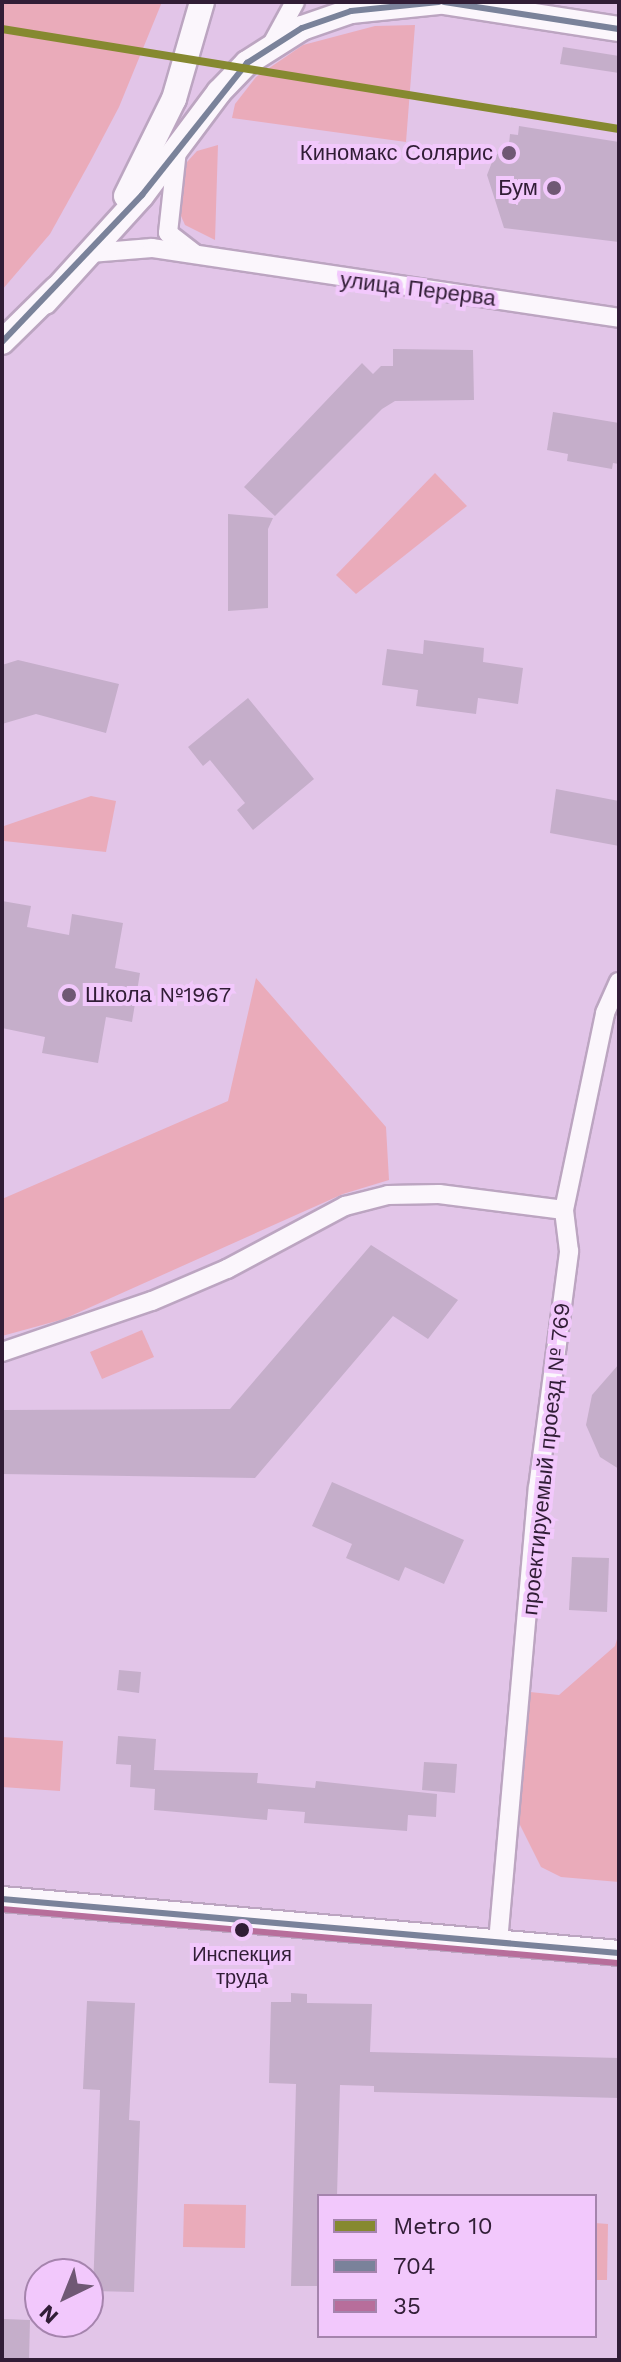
<!DOCTYPE html>
<meta charset="utf-8">
<style>
body{margin:0}
#map{position:relative;width:621px;height:2362px;overflow:hidden;background:#e2c5e8;font-family:"Work Sans",sans-serif}
div>[style]{position:absolute}
.green>*{inset:0;background:#eaabba}
.building>*{inset:0;background:#c5aeca}
.roads{filter:drop-shadow(2px 0 #bca5c1) drop-shadow(-2px 0 #bca5c1) drop-shadow(0 2px #bca5c1) drop-shadow(0 -2px #bca5c1)}
.street>*{height:18px;margin:-9px;padding:0 9px;transform-origin:9px;border-radius:9px;background:#fbf6fc}
.secondary>*{height:24px;margin:-12px;padding:0 12px;transform-origin:12px;border-radius:12px;background:#fbf6fc}
.bus-1>*{height:6px;margin:-3px;padding:0 3px;transform-origin:3px;border-radius:3px;background:#7a829a}
.bus-2>*{height:6px;margin:-3px;padding:0 3px;transform-origin:3px;border-radius:3px;background:#b76e9b}
.metro-1>*{height:8px;margin:-4px;padding:0 4px;transform-origin:4px;border-radius:4px;background:#868930}
.dots>*{width:22px;height:22px;translate:-50% -50%;box-sizing:border-box;border:4px solid #f2c8fc;border-radius:50%}
span{translate:-50% -50%;white-space:nowrap;text-align:center;line-height:1.15;-webkit-text-stroke:8px #f2c8fc;paint-order:stroke}
.bus-label{font-size:20px;color:#311d36}
.poi-label{font-size:22px;color:#311d36}
.right{translate:-100% -50%;text-align:right}
.left{translate:0 -50%;text-align:left}
.street-label{font-size:22px;color:#311d36}
.frame{position:absolute;inset:0;border:4px solid #311d36;pointer-events:none}
.legend{position:absolute;left:317px;top:2194px;width:280px;height:144px;box-sizing:border-box;background:#f2c8fc;border:2px solid #a584ad;margin:0;padding:10px 14px;list-style:none;font-size:24px;color:#311d36}
.legend li{display:flex;align-items:center;gap:16px;height:40px}
.legend b{width:40px;border:2px solid #a584ad}
.north{position:absolute;left:24px;top:2258px;width:80px;height:80px;box-sizing:border-box;background:#f2c8fc;border:2px solid #a584ad;border-radius:50%;rotate:223deg;font-size:22px;font-weight:700;line-height:32px;text-align:center;color:#311d36}
.north::after{content:'';display:block;margin:auto;width:28px;height:36px;background:#6f5874;clip-path:polygon(50% 0,100% 100%,50% 72%,0 100%)}
</style>
<div id="map">
<div class="green">
<i style="clip-path:polygon(2px 2px,162px 2px,119px 107px,90px 162px,50px 234px,2px 290px)"></i>
<i style="clip-path:polygon(415px 25px,406px 142px,232px 118px,235px 104px,256px 77px,303px 45px,375px 26px)"></i>
<i style="clip-path:polygon(218px 145px,215px 240px,185px 225px,177px 207px,187px 162px,197px 151px)"></i>
<i style="clip-path:polygon(435px 473px,467px 506px,356px 594px,336px 575px)"></i>
<i style="clip-path:polygon(91px 796px,116px 801px,106px 852px,4px 841px,4px 826px)"></i>
<i style="clip-path:polygon(256px 978px,386px 1127px,389px 1180px,343px 1194px,64px 1319px,2px 1336px,2px 1199px,228px 1101px)"></i>
<i style="clip-path:polygon(142px 1330px,154px 1357px,102px 1379px,90px 1352px)"></i>
<i style="clip-path:polygon(619px 1632px,619px 1882px,561px 1877px,541px 1867px,517px 1819px,530px 1692px,559px 1695px,615px 1646px)"></i>
<i style="clip-path:polygon(2px 1737px,63px 1741px,60px 1791px,2px 1787px)"></i>
<i style="clip-path:polygon(184px 2204px,246px 2205px,245px 2248px,183px 2247px)"></i>
<i style="clip-path:polygon(595px 2223px,608px 2224px,607px 2280px,595px 2280px)"></i>
</div>
<div class="building">
<i style="clip-path:polygon(563px 47px,619px 56px,619px 73px,560px 64px)"></i>
<i style="clip-path:polygon(519px 126px,619px 142px,619px 242px,504px 228px,487px 175px,494px 157px,509px 144px,510px 134px,518px 135px)"></i>
<i style="clip-path:polygon(393px 349px,473px 350px,474px 400px,395px 401px,382px 409px,275px 516px,244px 487px,362px 363px,373px 374px,381px 366px,393px 366px)"></i>
<i style="clip-path:polygon(553px 412px,619px 423px,619px 464px,613px 463px,612px 469px,567px 461px,568px 454px,547px 450px)"></i>
<i style="clip-path:polygon(228px 514px,273px 518px,268px 529px,268px 608px,228px 611px)"></i>
<i style="clip-path:polygon(424px 640px,484px 648px,483px 662px,523px 668px,518px 704px,478px 698px,476px 714px,416px 706px,418px 690px,382px 685px,387px 649px,423px 654px)"></i>
<i style="clip-path:polygon(18px 660px,119px 684px,106px 733px,36px 714px,2px 724px,2px 665px)"></i>
<i style="clip-path:polygon(248px 698px,314px 779px,253px 830px,237px 810px,245px 803px,210px 760px,203px 766px,188px 747px)"></i>
<i style="clip-path:polygon(556px 789px,619px 801px,619px 846px,550px 833px)"></i>
<i style="clip-path:polygon(2px 901px,31px 906px,27px 927px,69px 935px,72px 914px,123px 923px,115px 968px,140px 973px,132px 1022px,106px 1017px,98px 1063px,42px 1053px,45px 1037px,2px 1028px)"></i>
<i style="clip-path:polygon(371px 1245px,458px 1300px,428px 1339px,393px 1316px,255px 1478px,2px 1474px,2px 1410px,230px 1409px)"></i>
<i style="clip-path:polygon(619px 1364px,619px 1469px,600px 1457px,586px 1425px,592px 1395px)"></i>
<i style="clip-path:polygon(332px 1482px,464px 1540px,444px 1584px,405px 1567px,399px 1581px,346px 1558px,352px 1544px,312px 1526px)"></i>
<i style="clip-path:polygon(572px 1557px,609px 1558px,607px 1612px,569px 1610px)"></i>
<i style="clip-path:polygon(119px 1670px,141px 1672px,139px 1693px,117px 1690px)"></i>
<i style="clip-path:polygon(118px 1736px,156px 1739px,154px 1770px,258px 1773px,257px 1783px,315px 1788px,316px 1781px,437px 1794px,436px 1817px,408px 1815px,407px 1831px,304px 1823px,305px 1812px,268px 1809px,267px 1820px,154px 1810px,155px 1789px,130px 1787px,131px 1765px,116px 1764px)"></i>
<i style="clip-path:polygon(424px 1762px,457px 1764px,455px 1793px,422px 1790px)"></i>
<i style="clip-path:polygon(291px 1993px,307px 1994px,307px 2003px,372px 2004px,370px 2052px,619px 2058px,619px 2098px,374px 2092px,374px 2086px,340px 2085px,337px 2196px,319px 2196px,319px 2286px,291px 2286px,296px 2084px,269px 2083px,271px 2002px,291px 2002px)"></i>
<i style="clip-path:polygon(87px 2001px,135px 2003px,129px 2120px,140px 2121px,134px 2292px,93px 2291px,100px 2090px,83px 2089px)"></i>
<i style="clip-path:polygon(4px 2319px,30px 2320px,29px 2360px,3px 2359px)"></i>
</div>
<div class="roads">
<div class="street">
<i style="left:271px;top:46px;width:50px;rotate:-61.4deg"></i>
<i style="left:177px;top:150px;width:83px;rotate:96.2deg"></i>
<i style="left:168px;top:233px;width:34px;rotate:38deg"></i>
<i style="left:90px;top:253px;width:62px;rotate:-4.6deg"></i>
<i style="left:152px;top:248px;width:472px;rotate:8.5deg"></i>
<i style="left:2px;top:1352px;width:158px;rotate:-18.8deg"></i>
<i style="left:152px;top:1301px;width:82px;rotate:-23.1deg"></i>
<i style="left:227px;top:1269px;width:134px;rotate:-28.1deg"></i>
<i style="left:345px;top:1206px;width:44px;rotate:-14.3deg"></i>
<i style="left:388px;top:1195px;width:51px;rotate:-1.1deg"></i>
<i style="left:439px;top:1194px;width:126px;rotate:7.3deg"></i>
<i style="left:498px;top:1942px;width:456px;rotate:-85deg"></i>
<i style="left:538px;top:1488px;width:239px;rotate:-82.5deg"></i>
<i style="left:569px;top:1251px;width:41px;rotate:-97deg"></i>
<i style="left:564px;top:1210px;width:201px;rotate:-78.2deg"></i>
<i style="left:605px;top:1013px;width:34px;rotate:-66deg"></i>
</div>
<div class="secondary">
<i style="left:444px;top:2px;width:177px;rotate:8.8deg"></i>
<i style="left:126px;top:196px;width:108px;rotate:-63.7deg"></i>
<i style="left:174px;top:99px;width:101px;rotate:-73.9deg"></i>
<i style="left:45px;top:302px;width:144px;rotate:-47.8deg"></i>
<i style="left:142px;top:195px;width:129px;rotate:-53.2deg"></i>
<i style="left:219px;top:92px;width:40px;rotate:-46deg"></i>
<i style="left:247px;top:63px;width:65px;rotate:-32.5deg"></i>
<i style="left:302px;top:28px;width:52px;rotate:-19.1deg"></i>
<i style="left:351px;top:11px;width:88px;rotate:-5.8deg"></i>
<i style="left:2px;top:342px;width:76px;rotate:-44.5deg"></i>
<i style="left:2px;top:1899px;width:619px;rotate:5deg"></i>
</div>
</div>
<div class="bus-1">
<i style="left:444px;top:2px;width:177px;rotate:8.8deg"></i>
<i style="left:2px;top:342px;width:203px;rotate:-46.4deg"></i>
<i style="left:142px;top:195px;width:169px;rotate:-51.5deg"></i>
<i style="left:247px;top:63px;width:65px;rotate:-32.5deg"></i>
<i style="left:302px;top:28px;width:52px;rotate:-19.1deg"></i>
<i style="left:351px;top:11px;width:88px;rotate:-5.8deg"></i>
<i style="left:2px;top:1899px;width:619px;rotate:5deg"></i>
</div>
<div class="bus-2">
<i style="left:2px;top:1909px;width:618px;rotate:5.01deg"></i>
</div>
<div class="metro-1">
<i style="left:2px;top:29px;width:625px;rotate:9.21deg"></i>
</div>
<div class="dots">
<i style="left:509px;top:153px;background:#6f5874"></i>
<i style="left:554px;top:188px;background:#6f5874"></i>
<i style="left:69px;top:995px;background:#6f5874"></i>
<i style="left:242px;top:1930px;background:#311d36"></i>
</div>
<div class="bus-label">
<span style="left:242px;top:1966px">Инспекция<br>труда</span>
</div>
<div class="poi-label">
<span class="right" style="left:493px;top:153px">Киномакс Солярис</span>
<span class="right" style="left:538px;top:188px">Бум</span>
<span class="left" style="left:85px;top:995px">Школа №1967</span>
</div>
<div class="street-label">
<span style="left:418px;top:289px;rotate:7deg">улица Перерва</span>
<span style="left:546px;top:1459px;rotate:-84deg">проектируемый проезд № 769</span>
</div>
<div class="frame"></div>
<ul class="legend">
<li><b style="height:10px;background:#868930"></b>Metro 10</li>
<li><b style="height:10px;background:#7a829a"></b>704</li>
<li><b style="height:10px;background:#b76e9b"></b>35</li>
</ul>
<div class="north">N</div>
</div>
